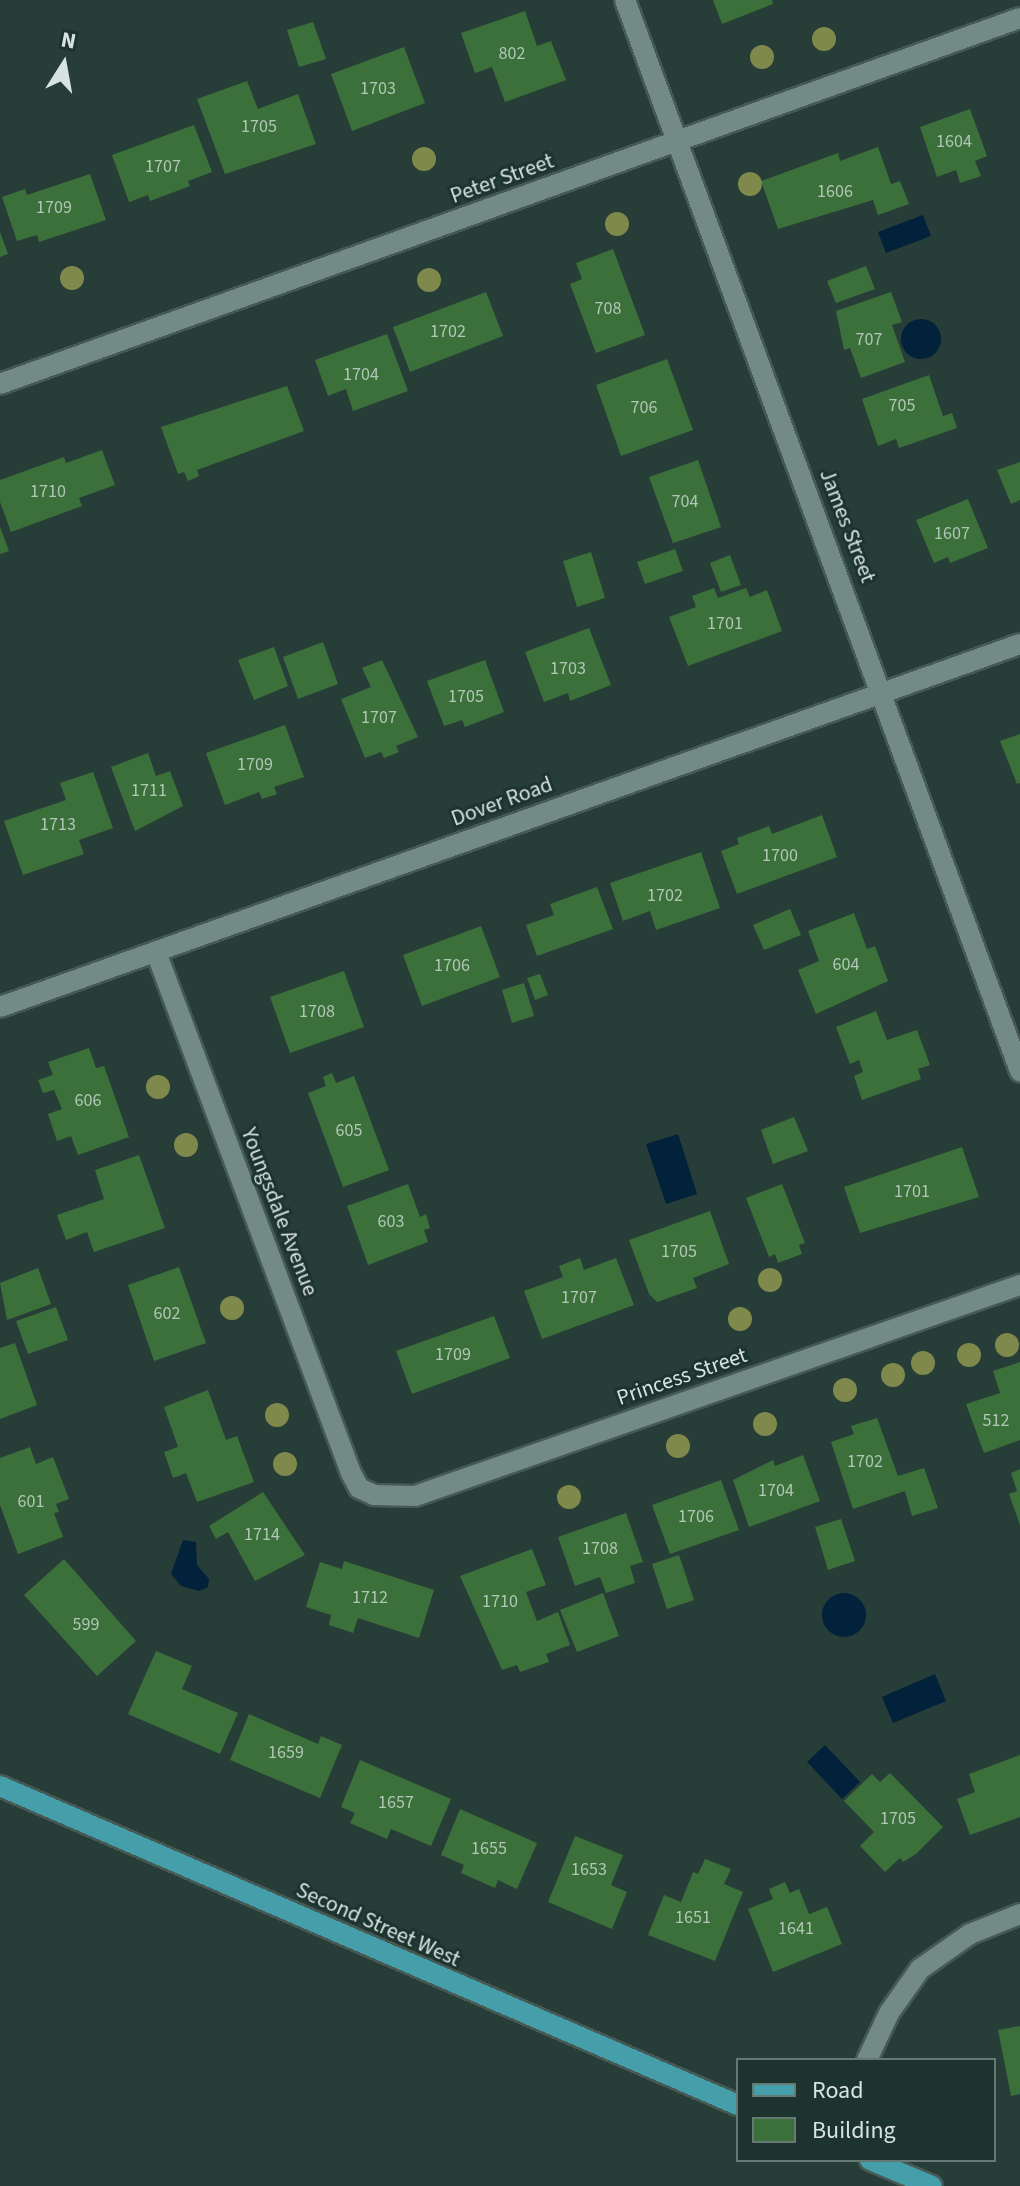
<!DOCTYPE html>
<style>
body{margin:0}
#map{position:relative;width:1020px;height:2186px;overflow:hidden;background:#273d38;font-family:"Source Sans 3",sans-serif}
div>[style]{position:absolute}
.water>*{inset:0;background:#02213a}
.round{border-radius:50%}
.building>*{inset:0;background:#3c703a}
.roads{filter:drop-shadow(2px 0 #465955) drop-shadow(-2px 0 #465955) drop-shadow(0 2px #465955) drop-shadow(0 -2px #465955)}
.minor>*{height:20px;margin:-10px;padding:0 10px;transform-origin:10px;border-radius:10px;background:#728b84}
.major>*{height:20px;margin:-10px;padding:0 10px;transform-origin:10px;border-radius:10px;background:#459faa}
.trees>*{width:24px;height:24px;margin:-12px;border-radius:50%;background:#80894c}
span{translate:-50% -50%;white-space:nowrap;text-align:center;line-height:1.15;-webkit-text-stroke:6px #1d332e;paint-order:stroke}
.number-label{font-size:18px;color:#b0c6b6}
.number-label span{-webkit-text-stroke-width:0}
.street-label{font-size:22px;color:#d7e3e0}
.legend{position:absolute;left:736px;top:2058px;width:260px;height:104px;box-sizing:border-box;background:#1d332e;border:2px solid #677975;margin:0;padding:10px 14px;list-style:none;font-size:24px;color:#d7e3e0}
.legend li{display:flex;align-items:center;gap:16px;height:40px}
.legend b{width:40px;border:2px solid #677975}
.north{position:absolute;left:24px;top:24px;width:80px;height:80px;-webkit-text-stroke:6px #1d332e;paint-order:stroke;rotate:11deg;font-size:22px;font-weight:700;line-height:32px;text-align:center;color:#d7e3e0}
.north::after{content:'';display:block;margin:auto;width:28px;height:36px;background:#d7e3e0;clip-path:polygon(50% 0,100% 100%,50% 72%,0 100%)}
</style>
<div id="map">
<div class="water">
<i style="clip-path:polygon(923px 215px,931px 236px,886px 253px,878px 232px)"></i>
<i class="round" style="left:901px;top:319px;width:40px;height:40px"></i>
<i style="clip-path:polygon(678px 1134px,697px 1194px,666px 1204px,646px 1144px)"></i>
<i style="clip-path:polygon(183px 1540px,196px 1542px,197px 1565px,209px 1579px,208px 1587px,199px 1591px,181px 1586px,171px 1574px)"></i>
<i class="round" style="left:822px;top:1593px;width:44px;height:44px"></i>
<i style="clip-path:polygon(935px 1674px,946px 1701px,893px 1723px,882px 1697px)"></i>
<i style="clip-path:polygon(825px 1745px,860px 1782px,842px 1799px,807px 1762px)"></i>
</div>
<div class="building">
<i style="clip-path:polygon(713px 0,772px 0,773px 4px,722px 24px)"></i>
<i style="clip-path:polygon(525px 11px,537px 46px,551px 41px,566px 80px,505px 102px,492px 67px,475px 73px,461px 33px)"></i>
<i style="clip-path:polygon(313px 22px,326px 59px,299px 67px,287px 30px)"></i>
<i style="clip-path:polygon(404px 47px,425px 103px,352px 131px,331px 74px)"></i>
<i style="clip-path:polygon(247px 81px,258px 109px,298px 94px,316px 144px,225px 174px,197px 99px)"></i>
<i style="clip-path:polygon(970px 109px,987px 156px,975px 161px,981px 176px,960px 183px,956px 170px,937px 177px,920px 127px)"></i>
<i style="clip-path:polygon(194px 125px,212px 172px,188px 181px,190px 186px,150px 201px,148px 195px,129px 202px,112px 155px)"></i>
<i style="clip-path:polygon(878px 147px,891px 184px,900px 181px,909px 204px,878px 215px,873px 200px,778px 229px,761px 181px,838px 153px,840px 161px)"></i>
<i style="clip-path:polygon(90px 174px,106px 220px,39px 242px,37px 235px,17px 241px,2px 197px,25px 189px,27px 195px)"></i>
<i style="clip-path:polygon(0 232px,8px 254px,0 257px)"></i>
<i style="clip-path:polygon(613px 249px,645px 335px,596px 353px,570px 284px,582px 279px,576px 263px)"></i>
<i style="clip-path:polygon(866px 266px,875px 289px,836px 303px,827px 281px)"></i>
<i style="clip-path:polygon(486px 292px,503px 336px,410px 372px,393px 327px)"></i>
<i style="clip-path:polygon(891px 292px,902px 322px,892px 325px,905px 362px,861px 378px,850px 348px,844px 350px,836px 311px)"></i>
<i style="clip-path:polygon(387px 334px,408px 391px,353px 411px,346px 389px,328px 396px,315px 360px)"></i>
<i style="clip-path:polygon(667px 359px,693px 430px,621px 456px,596px 385px)"></i>
<i style="clip-path:polygon(929px 375px,943px 416px,952px 413px,957px 428px,899px 448px,896px 439px,878px 446px,862px 399px)"></i>
<i style="clip-path:polygon(287px 386px,304px 431px,197px 470px,199px 476px,188px 481px,184px 472px,178px 474px,161px 427px)"></i>
<i style="clip-path:polygon(102px 450px,115px 485px,79px 498px,82px 506px,11px 532px,0 502px,0 480px,64px 457px,66px 463px)"></i>
<i style="clip-path:polygon(698px 460px,721px 527px,673px 543px,649px 477px)"></i>
<i style="clip-path:polygon(1020px 462px,1020px 500px,1011px 504px,997px 470px)"></i>
<i style="clip-path:polygon(968px 499px,988px 548px,950px 563px,948px 557px,934px 563px,916px 520px)"></i>
<i style="clip-path:polygon(0 527px,9px 551px,0 554px)"></i>
<i style="clip-path:polygon(675px 549px,683px 571px,645px 584px,637px 562px)"></i>
<i style="clip-path:polygon(591px 552px,605px 598px,577px 607px,563px 561px)"></i>
<i style="clip-path:polygon(730px 555px,741px 585px,721px 592px,710px 563px)"></i>
<i style="clip-path:polygon(714px 588px,718px 598px,746px 588px,750px 597px,767px 590px,782px 631px,688px 666px,669px 617px,696px 607px,692px 596px)"></i>
<i style="clip-path:polygon(589px 628px,611px 685px,570px 701px,568px 693px,544px 702px,525px 652px)"></i>
<i style="clip-path:polygon(323px 642px,338px 684px,298px 699px,283px 657px)"></i>
<i style="clip-path:polygon(274px 647px,288px 686px,254px 700px,238px 660px)"></i>
<i style="clip-path:polygon(382px 660px,418px 737px,396px 746px,399px 752px,384px 758px,381px 752px,365px 758px,341px 699px,371px 687px,362px 668px)"></i>
<i style="clip-path:polygon(485px 660px,504px 712px,465px 727px,462px 720px,444px 726px,427px 681px)"></i>
<i style="clip-path:polygon(285px 725px,304px 777px,274px 787px,277px 794px,262px 799px,259px 792px,225px 805px,206px 753px)"></i>
<i style="clip-path:polygon(1020px 734px,1020px 783px,1017px 784px,1000px 741px)"></i>
<i style="clip-path:polygon(148px 753px,156px 776px,170px 771px,183px 806px,135px 831px,111px 767px)"></i>
<i style="clip-path:polygon(93px 772px,113px 828px,79px 840px,84px 854px,23px 875px,4px 821px,66px 800px,60px 783px)"></i>
<i style="clip-path:polygon(822px 815px,837px 857px,737px 894px,721px 851px,739px 844px,737px 838px,769px 826px,772px 834px)"></i>
<i style="clip-path:polygon(701px 852px,720px 908px,656px 930px,650px 911px,623px 921px,610px 883px)"></i>
<i style="clip-path:polygon(597px 887px,613px 929px,537px 956px,526px 925px,554px 915px,550px 904px)"></i>
<i style="clip-path:polygon(790px 909px,801px 935px,764px 950px,753px 925px)"></i>
<i style="clip-path:polygon(854px 913px,867px 949px,875px 946px,888px 981px,816px 1014px,798px 970px,819px 961px,808px 931px)"></i>
<i style="clip-path:polygon(481px 926px,500px 977px,422px 1006px,403px 955px)"></i>
<i style="clip-path:polygon(344px 971px,364px 1027px,290px 1053px,270px 997px)"></i>
<i style="clip-path:polygon(540px 974px,548px 995px,535px 1000px,527px 978px)"></i>
<i style="clip-path:polygon(524px 983px,534px 1016px,512px 1023px,502px 990px)"></i>
<i style="clip-path:polygon(876px 1011px,887px 1040px,917px 1030px,930px 1065px,918px 1069px,921px 1079px,862px 1100px,854px 1076px,863px 1072px,859px 1060px,850px 1064px,836px 1027px)"></i>
<i style="clip-path:polygon(89px 1048px,96px 1068px,104px 1066px,129px 1137px,78px 1155px,71px 1136px,57px 1141px,48px 1114px,62px 1109px,54px 1090px,43px 1093px,38px 1080px,53px 1075px,48px 1062px)"></i>
<i style="clip-path:polygon(332px 1073px,336px 1083px,354px 1076px,389px 1170px,343px 1187px,308px 1093px,326px 1086px,323px 1077px)"></i>
<i style="clip-path:polygon(794px 1117px,808px 1151px,773px 1164px,761px 1130px)"></i>
<i style="clip-path:polygon(962px 1147px,979px 1197px,860px 1233px,844px 1187px)"></i>
<i style="clip-path:polygon(139px 1155px,165px 1228px,94px 1252px,87px 1232px,66px 1240px,57px 1215px,104px 1199px,95px 1170px)"></i>
<i style="clip-path:polygon(408px 1184px,420px 1217px,426px 1214px,430px 1228px,424px 1230px,428px 1242px,368px 1265px,347px 1206px)"></i>
<i style="clip-path:polygon(782px 1184px,805px 1243px,799px 1245px,802px 1254px,778px 1263px,775px 1254px,769px 1257px,746px 1198px)"></i>
<i style="clip-path:polygon(710px 1211px,729px 1264px,693px 1278px,697px 1288px,657px 1302px,649px 1294px,629px 1240px)"></i>
<i style="clip-path:polygon(580px 1258px,584px 1270px,616px 1258px,634px 1305px,542px 1339px,524px 1291px,563px 1277px,559px 1266px)"></i>
<i style="clip-path:polygon(179px 1267px,206px 1343px,154px 1361px,128px 1285px)"></i>
<i style="clip-path:polygon(38px 1268px,51px 1304px,7px 1320px,0 1283px)"></i>
<i style="clip-path:polygon(56px 1307px,68px 1340px,28px 1354px,16px 1321px)"></i>
<i style="clip-path:polygon(494px 1316px,510px 1358px,412px 1394px,396px 1351px)"></i>
<i style="clip-path:polygon(15px 1343px,37px 1405px,0 1419px,0 1348px)"></i>
<i style="clip-path:polygon(1020px 1362px,1020px 1440px,984px 1453px,966px 1404px,1000px 1393px,993px 1371px)"></i>
<i style="clip-path:polygon(208px 1390px,226px 1440px,237px 1436px,254px 1482px,197px 1502px,186px 1473px,173px 1478px,164px 1452px,178px 1447px,164px 1407px)"></i>
<i style="clip-path:polygon(877px 1418px,898px 1476px,924px 1468px,938px 1508px,912px 1516px,905px 1491px,853px 1509px,831px 1442px,854px 1434px,851px 1426px)"></i>
<i style="clip-path:polygon(30px 1447px,36px 1464px,53px 1457px,69px 1499px,56px 1504px,59px 1512px,54px 1513px,63px 1537px,18px 1554px,0 1505px,0 1458px)"></i>
<i style="clip-path:polygon(803px 1455px,820px 1501px,749px 1527px,733px 1480px,773px 1460px,775px 1466px)"></i>
<i style="clip-path:polygon(1020px 1469px,1020px 1525px,1009px 1494px,1017px 1491px,1011px 1473px)"></i>
<i style="clip-path:polygon(721px 1480px,739px 1530px,670px 1554px,652px 1505px)"></i>
<i style="clip-path:polygon(263px 1492px,305px 1555px,255px 1581px,228px 1532px,216px 1539px,209px 1526px)"></i>
<i style="clip-path:polygon(626px 1513px,643px 1562px,630px 1566px,635px 1583px,606px 1593px,600px 1577px,575px 1586px,558px 1537px)"></i>
<i style="clip-path:polygon(841px 1519px,855px 1561px,828px 1570px,815px 1527px)"></i>
<i style="clip-path:polygon(532px 1549px,546px 1585px,526px 1592px,537px 1621px,558px 1612px,570px 1645px,546px 1654px,549px 1662px,520px 1672px,517px 1665px,502px 1670px,460px 1576px)"></i>
<i style="clip-path:polygon(679px 1555px,694px 1600px,667px 1609px,652px 1564px)"></i>
<i style="clip-path:polygon(64px 1559px,136px 1641px,97px 1676px,24px 1595px)"></i>
<i style="clip-path:polygon(344px 1561px,434px 1590px,419px 1638px,358px 1618px,353px 1633px,329px 1625px,331px 1615px,306px 1607px,320px 1562px,342px 1569px)"></i>
<i style="clip-path:polygon(603px 1593px,619px 1636px,577px 1652px,560px 1610px)"></i>
<i style="clip-path:polygon(156px 1651px,192px 1666px,182px 1689px,238px 1713px,220px 1754px,128px 1714px)"></i>
<i style="clip-path:polygon(249px 1714px,318px 1744px,321px 1736px,342px 1745px,320px 1798px,230px 1760px)"></i>
<i style="clip-path:polygon(1020px 1755px,1020px 1817px,970px 1835px,957px 1799px,975px 1792px,969px 1774px)"></i>
<i style="clip-path:polygon(360px 1760px,451px 1799px,431px 1846px,391px 1829px,387px 1839px,350px 1823px,355px 1813px,341px 1807px)"></i>
<i style="clip-path:polygon(890px 1773px,943px 1827px,916px 1854px,903px 1862px,900px 1858px,885px 1872px,860px 1846px,874px 1832px,844px 1801px,872px 1774px,880px 1782px)"></i>
<i style="clip-path:polygon(460px 1809px,537px 1843px,517px 1889px,498px 1880px,495px 1888px,461px 1873px,464px 1865px,441px 1855px)"></i>
<i style="clip-path:polygon(575px 1836px,623px 1855px,611px 1885px,627px 1892px,612px 1929px,548px 1902px)"></i>
<i style="clip-path:polygon(705px 1859px,731px 1869px,724px 1884px,743px 1892px,715px 1961px,648px 1935px,664px 1895px,681px 1902px,693px 1872px,698px 1874px)"></i>
<i style="clip-path:polygon(785px 1882px,790px 1893px,799px 1889px,809px 1914px,827px 1907px,842px 1944px,773px 1972px,748px 1909px,773px 1899px,769px 1889px)"></i>
<i style="clip-path:polygon(1020px 2026px,1020px 2094px,1011px 2096px,998px 2030px)"></i>
</div>
<div class="roads">
<div class="minor">
<i style="left:625px;top:0;width:1142px;rotate:69.76deg"></i>
<i style="left:0;top:384px;width:1084px;rotate:-19.74deg"></i>
<i style="left:156px;top:952px;width:556px;rotate:69.48deg"></i>
<i style="left:351px;top:1473px;width:17px;rotate:62deg"></i>
<i style="left:359px;top:1488px;width:17px;rotate:25deg"></i>
<i style="left:374px;top:1495px;width:41px;rotate:1.4deg"></i>
<i style="left:415px;top:1496px;width:641px;rotate:-19.23deg"></i>
<i style="left:0;top:1007px;width:1083px;rotate:-19.59deg"></i>
<i style="left:867px;top:2060px;width:52px;rotate:-64.9deg"></i>
<i style="left:889px;top:2013px;width:54px;rotate:-54.8deg"></i>
<i style="left:920px;top:1969px;width:61px;rotate:-35deg"></i>
<i style="left:970px;top:1934px;width:54px;rotate:-21.8deg"></i>
</div>
<div class="major">
<i style="left:0;top:1786px;width:804px;rotate:23.38deg"></i>
<i style="left:870px;top:2160px;width:67px;rotate:22.8deg"></i>
</div>
</div>
<div class="trees">
<i style="left:824px;top:39px"></i>
<i style="left:762px;top:57px"></i>
<i style="left:424px;top:159px"></i>
<i style="left:750px;top:184px"></i>
<i style="left:617px;top:224px"></i>
<i style="left:72px;top:278px"></i>
<i style="left:429px;top:280px"></i>
<i style="left:158px;top:1087px"></i>
<i style="left:186px;top:1145px"></i>
<i style="left:770px;top:1280px"></i>
<i style="left:232px;top:1308px"></i>
<i style="left:740px;top:1319px"></i>
<i style="left:1007px;top:1345px"></i>
<i style="left:969px;top:1355px"></i>
<i style="left:923px;top:1363px"></i>
<i style="left:893px;top:1375px"></i>
<i style="left:845px;top:1390px"></i>
<i style="left:277px;top:1415px"></i>
<i style="left:765px;top:1424px"></i>
<i style="left:678px;top:1446px"></i>
<i style="left:285px;top:1464px"></i>
<i style="left:569px;top:1497px"></i>
</div>
<div class="number-label">
<span style="left:512px;top:54px">802</span>
<span style="left:378px;top:89px">1703</span>
<span style="left:259px;top:127px">1705</span>
<span style="left:954px;top:142px">1604</span>
<span style="left:163px;top:167px">1707</span>
<span style="left:835px;top:192px">1606</span>
<span style="left:54px;top:208px">1709</span>
<span style="left:608px;top:309px">708</span>
<span style="left:448px;top:332px">1702</span>
<span style="left:869px;top:340px">707</span>
<span style="left:361px;top:375px">1704</span>
<span style="left:902px;top:406px">705</span>
<span style="left:644px;top:408px">706</span>
<span style="left:48px;top:492px">1710</span>
<span style="left:685px;top:502px">704</span>
<span style="left:952px;top:534px">1607</span>
<span style="left:725px;top:624px">1701</span>
<span style="left:568px;top:669px">1703</span>
<span style="left:466px;top:697px">1705</span>
<span style="left:379px;top:718px">1707</span>
<span style="left:255px;top:765px">1709</span>
<span style="left:149px;top:791px">1711</span>
<span style="left:58px;top:825px">1713</span>
<span style="left:780px;top:856px">1700</span>
<span style="left:665px;top:896px">1702</span>
<span style="left:846px;top:965px">604</span>
<span style="left:452px;top:966px">1706</span>
<span style="left:317px;top:1012px">1708</span>
<span style="left:88px;top:1101px">606</span>
<span style="left:349px;top:1131px">605</span>
<span style="left:912px;top:1192px">1701</span>
<span style="left:391px;top:1222px">603</span>
<span style="left:679px;top:1252px">1705</span>
<span style="left:579px;top:1298px">1707</span>
<span style="left:167px;top:1314px">602</span>
<span style="left:453px;top:1355px">1709</span>
<span style="left:996px;top:1421px">512</span>
<span style="left:865px;top:1462px">1702</span>
<span style="left:776px;top:1491px">1704</span>
<span style="left:31px;top:1502px">601</span>
<span style="left:696px;top:1517px">1706</span>
<span style="left:262px;top:1535px">1714</span>
<span style="left:600px;top:1549px">1708</span>
<span style="left:370px;top:1598px">1712</span>
<span style="left:500px;top:1602px">1710</span>
<span style="left:86px;top:1625px">599</span>
<span style="left:286px;top:1753px">1659</span>
<span style="left:396px;top:1803px">1657</span>
<span style="left:898px;top:1819px">1705</span>
<span style="left:489px;top:1849px">1655</span>
<span style="left:589px;top:1870px">1653</span>
<span style="left:693px;top:1918px">1651</span>
<span style="left:796px;top:1929px">1641</span>
</div>
<div class="street-label">
<span style="left:502px;top:179px;rotate:-20deg">Peter Street</span>
<span style="left:847px;top:526px;rotate:69deg">James Street</span>
<span style="left:502px;top:802px;rotate:-20deg">Dover Road</span>
<span style="left:279px;top:1212px;rotate:69deg">Youngsdale Avenue</span>
<span style="left:682px;top:1377px;rotate:-19deg">Princess Street</span>
<span style="left:378px;top:1925px;rotate:24deg">Second Street West</span>
</div>
<ul class="legend">
<li><b style="height:10px;background:#459faa"></b>Road</li>
<li><b style="height:22px;background:#3c703a"></b>Building</li>
</ul>
<div class="north">N</div>
</div>
